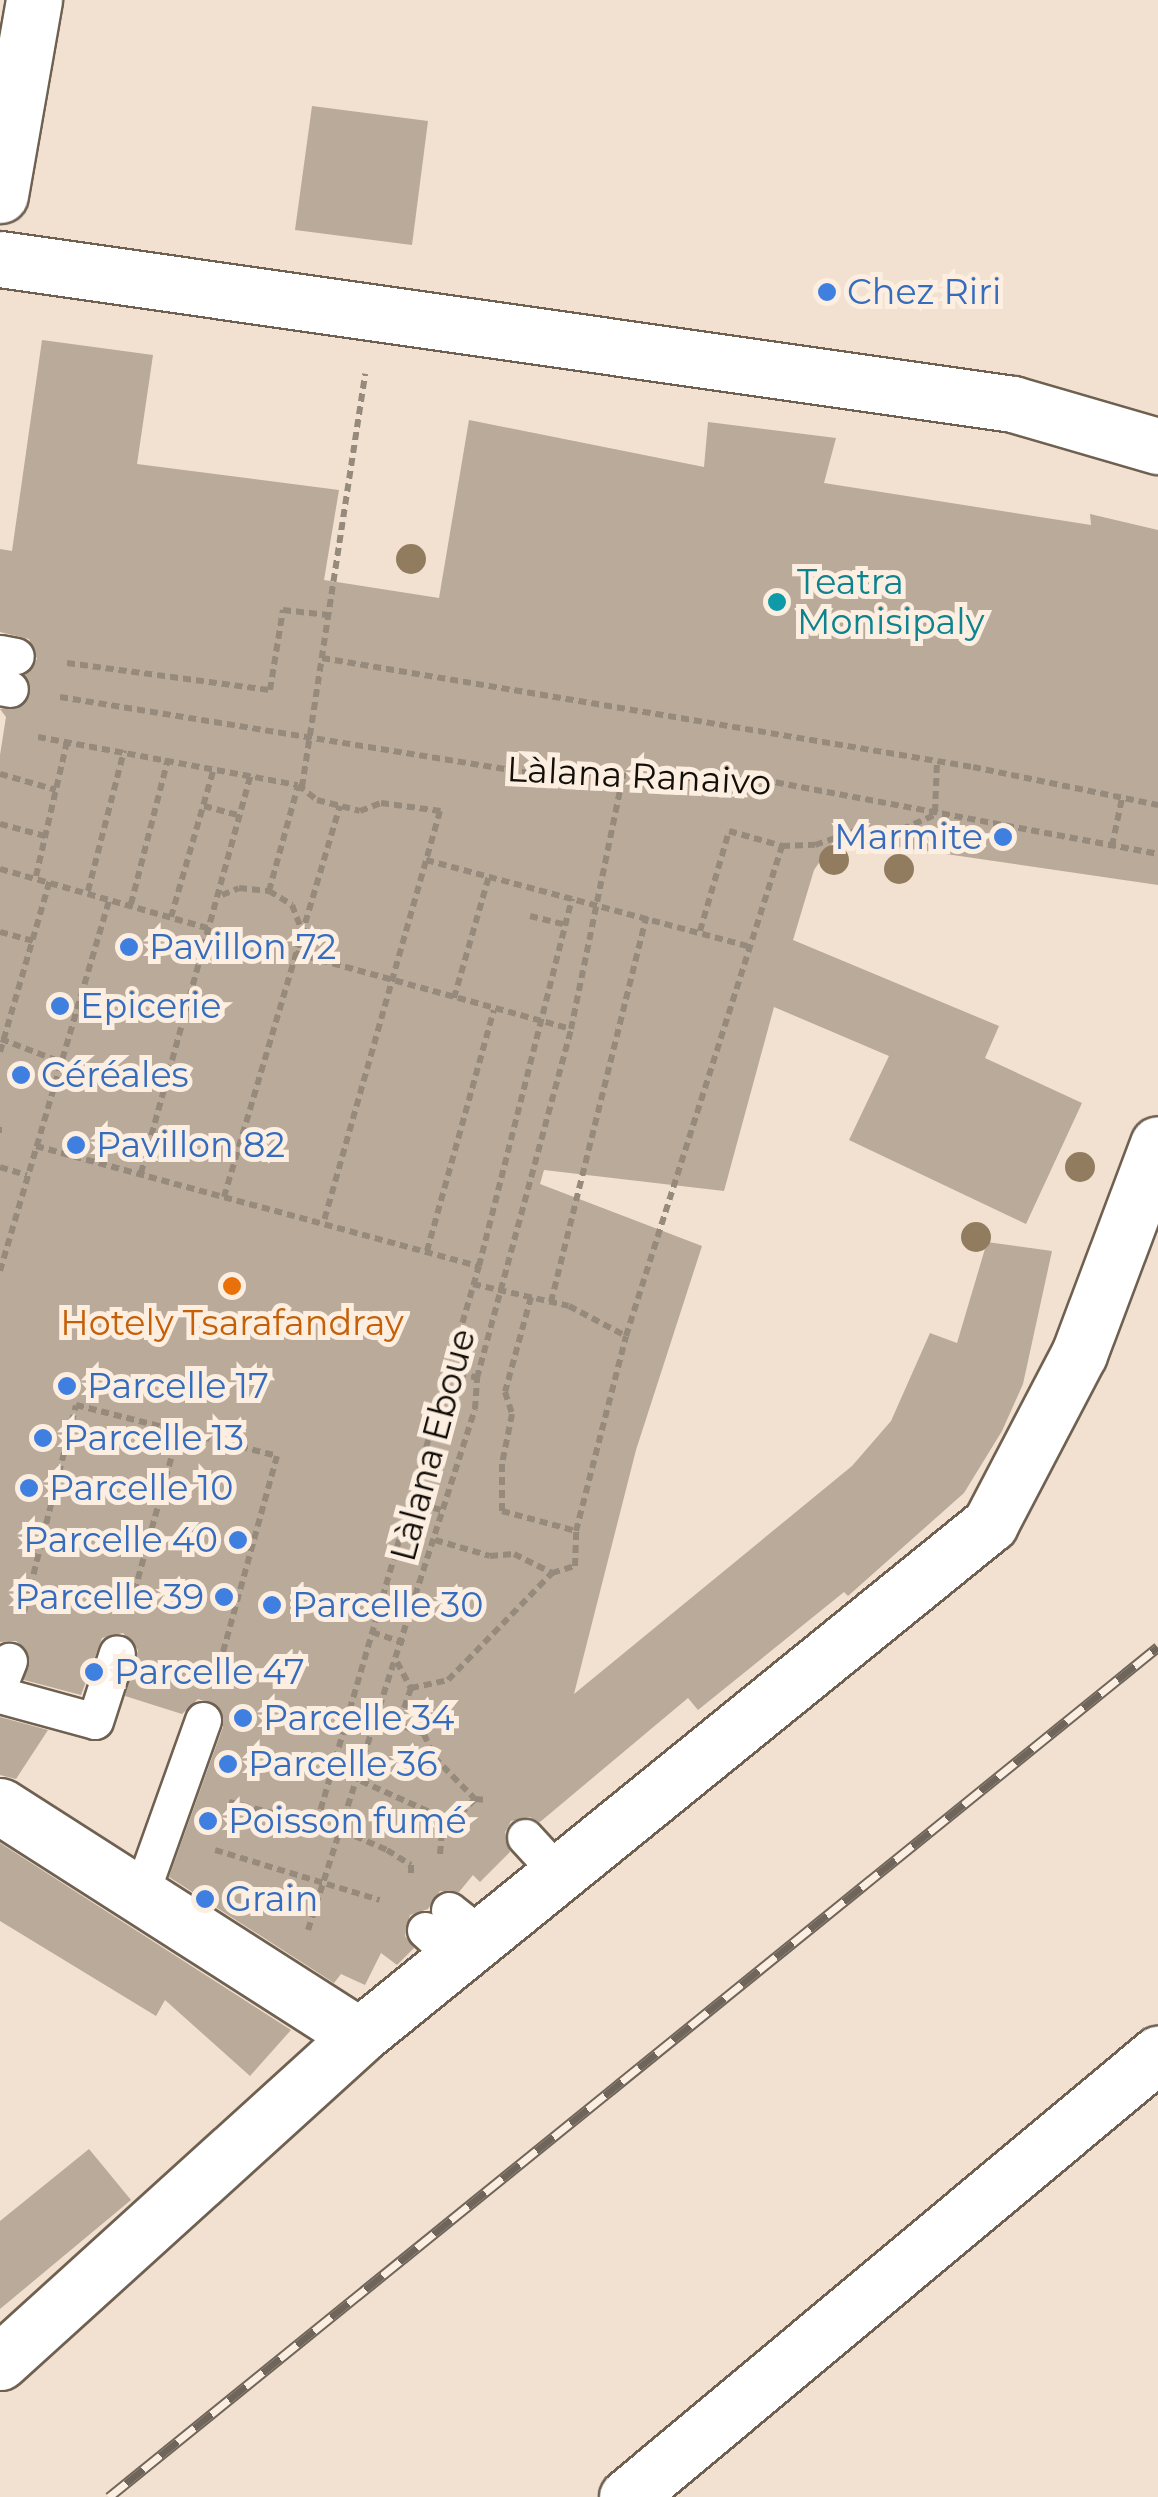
<!DOCTYPE html>
<meta charset="utf-8">
<style>
body{margin:0}
#map{position:relative;width:1158px;height:2497px;overflow:hidden;background:#f2e1d0;font-family:Montserrat,sans-serif}
div>[style]{position:absolute}
.building>*{inset:0;background:#b9aa99}
.path>*{height:6px;margin-top:-3px;transform-origin:0;background:repeating-linear-gradient(90deg,#968a7d 0 8px,transparent 0 13px)}
.roads{filter:drop-shadow(2px 0 #6f6151) drop-shadow(-2px 0 #6f6151) drop-shadow(0 2px #6f6151) drop-shadow(0 -2px #6f6151)}
.service>*{height:35px;margin:-17.5px;padding:0 17.5px;transform-origin:17.5px;border-radius:17.5px;background:#fff}
.minor>*{height:55px;margin:-27.5px;padding:0 27.5px;transform-origin:27.5px;border-radius:27.5px;background:#fff}
.tertiary>*{height:55px;margin:-27.5px;padding:0 27.5px;transform-origin:27.5px;border-radius:27.5px;background:#fff}
.rail>*{height:11px;margin-top:-5.5px;transform-origin:0;background:repeating-linear-gradient(90deg,#fcefe1 0 22px,#6f655a 0 44px);box-sizing:border-box;border-block:2px solid #6f655a}
.trees>*{width:30px;height:30px;margin:-15px;border-radius:50%;background:#927c60}
.dots>*{width:28px;height:28px;translate:-50% -50%;box-sizing:border-box;border:5px solid #fcefe1;border-radius:50%}
span{translate:-50% -50%;white-space:nowrap;text-align:center;line-height:1.15;-webkit-text-stroke:10px #fcefe1;paint-order:stroke}
.shop-label{font-size:35px;color:#366cbe}
.left{translate:0 -50%;text-align:left}
.right{translate:-100% -50%;text-align:right}
.culture-label{font-size:35px;color:#0d838f}
.street-label{font-size:35px;color:#130e08}
.food-label{font-size:35px;color:#c56008}
</style>
<div id="map">
<div class="building">
<i style="clip-path:polygon(312px 106px,428px 121px,412px 245px,295px 230px)"></i>
<i style="clip-path:polygon(42px 340px,153px 355px,137px 464px,339px 490px,324px 580px,439px 598px,469px 420px,704px 467px,708px 422px,836px 438px,824px 483px,1091px 525px,1090px 514px,1158px 530px,1158px 885px,836px 838px,814px 870px,793px 940px,999px 1026px,985px 1058px,1082px 1103px,1026px 1224px,849px 1140px,889px 1056px,774px 1007px,724px 1191px,544px 1170px,540px 1184px,702px 1246px,636px 1450px,574px 1694px,852px 1466px,891px 1421px,930px 1333px,957px 1343px,987px 1242px,1052px 1251px,1023px 1384px,1002px 1431px,964px 1493px,848px 1596px,844px 1592px,698px 1710px,688px 1698px,540px 1822px,530px 1817px,511px 1821px,505px 1832px,510px 1852px,480px 1882px,473px 1875px,459px 1892px,440px 1891px,428px 1909px,410px 1915px,405px 1936px,414px 1948px,397px 1965px,381px 1953px,365px 1985px,341px 1974px,334px 1983px,169px 1877px,223px 1727px,218px 1706px,198px 1699px,182px 1714px,125px 1696px,138px 1650px,123px 1633px,102px 1638px,81px 1695px,24px 1680px,26px 1649px,16px 1641px,0 1642px,0 755px,6px 717px,0 709px,26px 702px,25px 675px,37px 659px,29px 639px,0 632px,0 549px,12px 551px)"></i>
<i style="clip-path:polygon(0 1717px,48px 1730px,16px 1779px,0 1775px)"></i>
<i style="clip-path:polygon(0 1843px,291px 2030px,250px 2076px,165px 2000px,156px 2016px,0 1921px)"></i>
<i style="clip-path:polygon(89px 2149px,131px 2200px,0 2309px,0 2221px)"></i>
</div>
<div class="path">
<i style="left:322px;top:658px;width:660px;rotate:9.51deg"></i>
<i style="left:973px;top:767px;width:189px;rotate:11.6deg"></i>
<i style="left:67px;top:663px;width:205px;rotate:7.6deg"></i>
<i style="left:270px;top:690px;width:81px;rotate:-80.8deg"></i>
<i style="left:283px;top:610px;width:45px;rotate:6.3deg"></i>
<i style="left:60px;top:697px;width:473px;rotate:9.2deg"></i>
<i style="left:527px;top:773px;width:236px;rotate:1.7deg"></i>
<i style="left:763px;top:780px;width:402px;rotate:10.6deg"></i>
<i style="left:38px;top:737px;width:264px;rotate:10.5deg"></i>
<i style="left:298px;top:785px;width:24px;rotate:38deg"></i>
<i style="left:317px;top:800px;width:44px;rotate:14.3deg"></i>
<i style="left:360px;top:811px;width:22px;rotate:-21deg"></i>
<i style="left:381px;top:803px;width:60px;rotate:7.7deg"></i>
<i style="left:440px;top:811px;width:429px;rotate:105.8deg"></i>
<i style="left:0;top:774px;width:58px;rotate:15.9deg"></i>
<i style="left:302px;top:787px;width:418px;rotate:-81.3deg"></i>
<i style="left:204px;top:806px;width:39px;rotate:15deg"></i>
<i style="left:935px;top:812px;width:50px;rotate:-87.7deg"></i>
<i style="left:0;top:824px;width:47px;rotate:14.9deg"></i>
<i style="left:1112px;top:846px;width:49px;rotate:-78.2deg"></i>
<i style="left:426px;top:860px;width:335px;rotate:15deg"></i>
<i style="left:0;top:869px;width:219px;rotate:15.9deg"></i>
<i style="left:36px;top:876px;width:138px;rotate:-77deg"></i>
<i style="left:88px;top:891px;width:145px;rotate:-75.6deg"></i>
<i style="left:269px;top:891px;width:109px;rotate:-74.6deg"></i>
<i style="left:222px;top:895px;width:18px;rotate:-22deg"></i>
<i style="left:239px;top:888px;width:30px;rotate:6deg"></i>
<i style="left:269px;top:891px;width:27px;rotate:31deg"></i>
<i style="left:292px;top:905px;width:26px;rotate:69deg"></i>
<i style="left:131px;top:904px;width:150px;rotate:-75.7deg"></i>
<i style="left:530px;top:916px;width:36px;rotate:14deg"></i>
<i style="left:171px;top:917px;width:155px;rotate:-73.9deg"></i>
<i style="left:700px;top:931px;width:104px;rotate:-73.8deg"></i>
<i style="left:729px;top:831px;width:55px;rotate:15.8deg"></i>
<i style="left:782px;top:846px;width:33px;rotate:-2deg"></i>
<i style="left:815px;top:845px;width:49px;rotate:-19.2deg"></i>
<i style="left:861px;top:829px;width:41px"></i>
<i style="left:902px;top:829px;width:39px;rotate:-23deg"></i>
<i style="left:0;top:932px;width:35px;rotate:15deg"></i>
<i style="left:295px;top:953px;width:286px;rotate:15.4deg"></i>
<i style="left:454px;top:998px;width:127px;rotate:-74deg"></i>
<i style="left:1px;top:1039px;width:64px;rotate:21deg"></i>
<i style="left:0;top:1052px;width:179px;rotate:-73.8deg"></i>
<i style="left:0;top:1130px;width:2px"></i>
<i style="left:36px;top:1146px;width:459px;rotate:15.2deg"></i>
<i style="left:0;top:1167px;width:28px;rotate:17deg"></i>
<i style="left:141px;top:1173px;width:413px;rotate:-74.6deg"></i>
<i style="left:224px;top:1197px;width:408px;rotate:-73.5deg"></i>
<i style="left:427px;top:1251px;width:250px;rotate:-74.5deg"></i>
<i style="left:0;top:1271px;width:389px;rotate:-73.6deg"></i>
<i style="left:473px;top:1284px;width:98px;rotate:12.9deg"></i>
<i style="left:569px;top:1306px;width:64px;rotate:27.8deg"></i>
<i style="left:531px;top:1297px;width:98px;rotate:105.3deg"></i>
<i style="left:505px;top:1392px;width:23px;rotate:72deg"></i>
<i style="left:512px;top:1414px;width:51px;rotate:101.3deg"></i>
<i style="left:502px;top:1464px;width:47px;rotate:90deg"></i>
<i style="left:502px;top:1511px;width:77px;rotate:15.1deg"></i>
<i style="left:551px;top:1302px;width:397px;rotate:-76.1deg"></i>
<i style="left:446px;top:1370px;width:32px;rotate:14deg"></i>
<i style="left:408px;top:1500px;width:38px;rotate:17deg"></i>
<i style="left:435px;top:1540px;width:57px;rotate:16.2deg"></i>
<i style="left:490px;top:1556px;width:24px;rotate:-5deg"></i>
<i style="left:514px;top:1554px;width:42px;rotate:26.6deg"></i>
<i style="left:131px;top:1604px;width:180px;rotate:-74.6deg"></i>
<i style="left:24px;top:1612px;width:213px;rotate:-75.9deg"></i>
<i style="left:76px;top:1405px;width:207px;rotate:14.2deg"></i>
<i style="left:277px;top:1456px;width:222px;rotate:105.4deg"></i>
<i style="left:372px;top:1632px;width:34px;rotate:19deg"></i>
<i style="left:397px;top:1662px;width:30px;rotate:62deg"></i>
<i style="left:411px;top:1688px;width:37px;rotate:109deg"></i>
<i style="left:411px;top:1688px;width:38px;rotate:-12deg"></i>
<i style="left:448px;top:1680px;width:149px;rotate:-45.8deg"></i>
<i style="left:552px;top:1573px;width:24px;rotate:-17deg"></i>
<i style="left:575px;top:1566px;width:35px;rotate:-88deg"></i>
<i style="left:576px;top:1531px;width:201px;rotate:-75.6deg"></i>
<i style="left:626px;top:1336px;width:514px;rotate:-72.34deg"></i>
<i style="left:380px;top:1717px;width:47px;rotate:21.1deg"></i>
<i style="left:424px;top:1734px;width:25px;rotate:67deg"></i>
<i style="left:434px;top:1757px;width:59px;rotate:45.7deg"></i>
<i style="left:475px;top:1799px;width:12px;rotate:5deg"></i>
<i style="left:361px;top:1781px;width:102px;rotate:24.3deg"></i>
<i style="left:229px;top:1802px;width:118px;rotate:14.3deg"></i>
<i style="left:343px;top:1831px;width:48px;rotate:23.4deg"></i>
<i style="left:387px;top:1850px;width:28px;rotate:32deg"></i>
<i style="left:411px;top:1865px;width:8px;rotate:90deg"></i>
<i style="left:317px;top:1822px;width:579px;rotate:-73.76deg"></i>
<i style="left:479px;top:1266px;width:379px;rotate:-75.8deg"></i>
<i style="left:215px;top:1850px;width:172px;rotate:16.9deg"></i>
<i style="left:440px;top:1854px;width:21px;rotate:-85deg"></i>
<i style="left:442px;top:1833px;width:47px;rotate:-45.9deg"></i>
<i style="left:308px;top:1930px;width:547px;rotate:-72.23deg"></i>
<i style="left:475px;top:1409px;width:31px;rotate:-86deg"></i>
<i style="left:477px;top:1378px;width:361px;rotate:-74.9deg"></i>
<i style="left:571px;top:1029px;width:253px;rotate:-78.4deg"></i>
</div>
<div class="roads">
<div class="service">
<i style="left:0;top:653px;width:16px;rotate:11deg"></i>
<i style="left:0;top:687px;width:10px;rotate:11deg"></i>
<i style="left:0;top:1683px;width:24px;rotate:-68deg"></i>
<i style="left:0;top:1695px;width:98px;rotate:15.3deg"></i>
<i style="left:95px;top:1721px;width:71px;rotate:-72.1deg"></i>
<i style="left:525px;top:1837px;width:50px;rotate:47.4deg"></i>
<i style="left:140px;top:1896px;width:187px;rotate:-70.3deg"></i>
<i style="left:449px;top:1910px;width:43px;rotate:38.5deg"></i>
<i style="left:425px;top:1930px;width:42px;rotate:42.1deg"></i>
</div>
<div class="minor">
<i style="left:0;top:1806px;width:426px;rotate:32.6deg"></i>
<i style="left:627px;top:2497px;width:692px;rotate:-39.84deg"></i>
</div>
<div class="tertiary">
<i style="left:0;top:195px;width:198px;rotate:-80.1deg"></i>
<i style="left:0;top:259px;width:1023px;rotate:8.15deg"></i>
<i style="left:1013px;top:404px;width:151px;rotate:16.2deg"></i>
<i style="left:0;top:2362px;width:485px;rotate:-42.2deg"></i>
<i style="left:359px;top:2036px;width:813px;rotate:-39.06deg"></i>
<i style="left:990px;top:1524px;width:192px;rotate:-62.4deg"></i>
<i style="left:1079px;top:1354px;width:224px;rotate:-69.4deg"></i>
</div>
</div>
<div class="rail">
<i style="left:109px;top:2497px;width:1350px;rotate:-39.02deg"></i>
</div>
<div class="trees">
<i style="left:411px;top:559px"></i>
<i style="left:834px;top:860px"></i>
<i style="left:899px;top:869px"></i>
<i style="left:1080px;top:1167px"></i>
<i style="left:976px;top:1237px"></i>
</div>
<div class="dots">
<i style="left:827px;top:292px;background:#3f7fe0"></i>
<i style="left:777px;top:602px;background:#0f9aa8"></i>
<i style="left:1003px;top:837px;background:#3f7fe0"></i>
<i style="left:129px;top:947px;background:#3f7fe0"></i>
<i style="left:60px;top:1006px;background:#3f7fe0"></i>
<i style="left:21px;top:1075px;background:#3f7fe0"></i>
<i style="left:76px;top:1145px;background:#3f7fe0"></i>
<i style="left:232px;top:1286px;background:#e8710a"></i>
<i style="left:67px;top:1386px;background:#3f7fe0"></i>
<i style="left:43px;top:1438px;background:#3f7fe0"></i>
<i style="left:29px;top:1488px;background:#3f7fe0"></i>
<i style="left:238px;top:1540px;background:#3f7fe0"></i>
<i style="left:224px;top:1597px;background:#3f7fe0"></i>
<i style="left:272px;top:1605px;background:#3f7fe0"></i>
<i style="left:94px;top:1672px;background:#3f7fe0"></i>
<i style="left:243px;top:1718px;background:#3f7fe0"></i>
<i style="left:228px;top:1764px;background:#3f7fe0"></i>
<i style="left:208px;top:1821px;background:#3f7fe0"></i>
<i style="left:205px;top:1899px;background:#3f7fe0"></i>
</div>
<div class="shop-label">
<span class="left" style="left:847px;top:292px">Chez Riri</span>
<span class="right" style="left:983px;top:837px">Marmite</span>
<span class="left" style="left:149px;top:947px">Pavillon 72</span>
<span class="left" style="left:80px;top:1006px">Epicerie</span>
<span class="left" style="left:41px;top:1075px">Céréales</span>
<span class="left" style="left:96px;top:1145px">Pavillon 82</span>
<span class="left" style="left:87px;top:1386px">Parcelle 17</span>
<span class="left" style="left:63px;top:1438px">Parcelle 13</span>
<span class="left" style="left:49px;top:1488px">Parcelle 10</span>
<span class="right" style="left:218px;top:1540px">Parcelle 40</span>
<span class="right" style="left:204px;top:1597px">Parcelle 39</span>
<span class="left" style="left:292px;top:1605px">Parcelle 30</span>
<span class="left" style="left:114px;top:1672px">Parcelle 47</span>
<span class="left" style="left:263px;top:1718px">Parcelle 34</span>
<span class="left" style="left:248px;top:1764px">Parcelle 36</span>
<span class="left" style="left:228px;top:1821px">Poisson fumé</span>
<span class="left" style="left:225px;top:1899px">Grain</span>
</div>
<div class="culture-label">
<span class="left" style="left:797px;top:602px">Teatra<br>Monisipaly</span>
</div>
<div class="street-label">
<span style="left:639px;top:776px;rotate:3deg">Làlana Ranaivo</span>
<span style="left:433px;top:1445px;rotate:-75deg">Làlana Eboue</span>
</div>
<div class="food-label">
<span style="left:232px;top:1323px">Hotely Tsarafandray</span>
</div>
</div>
